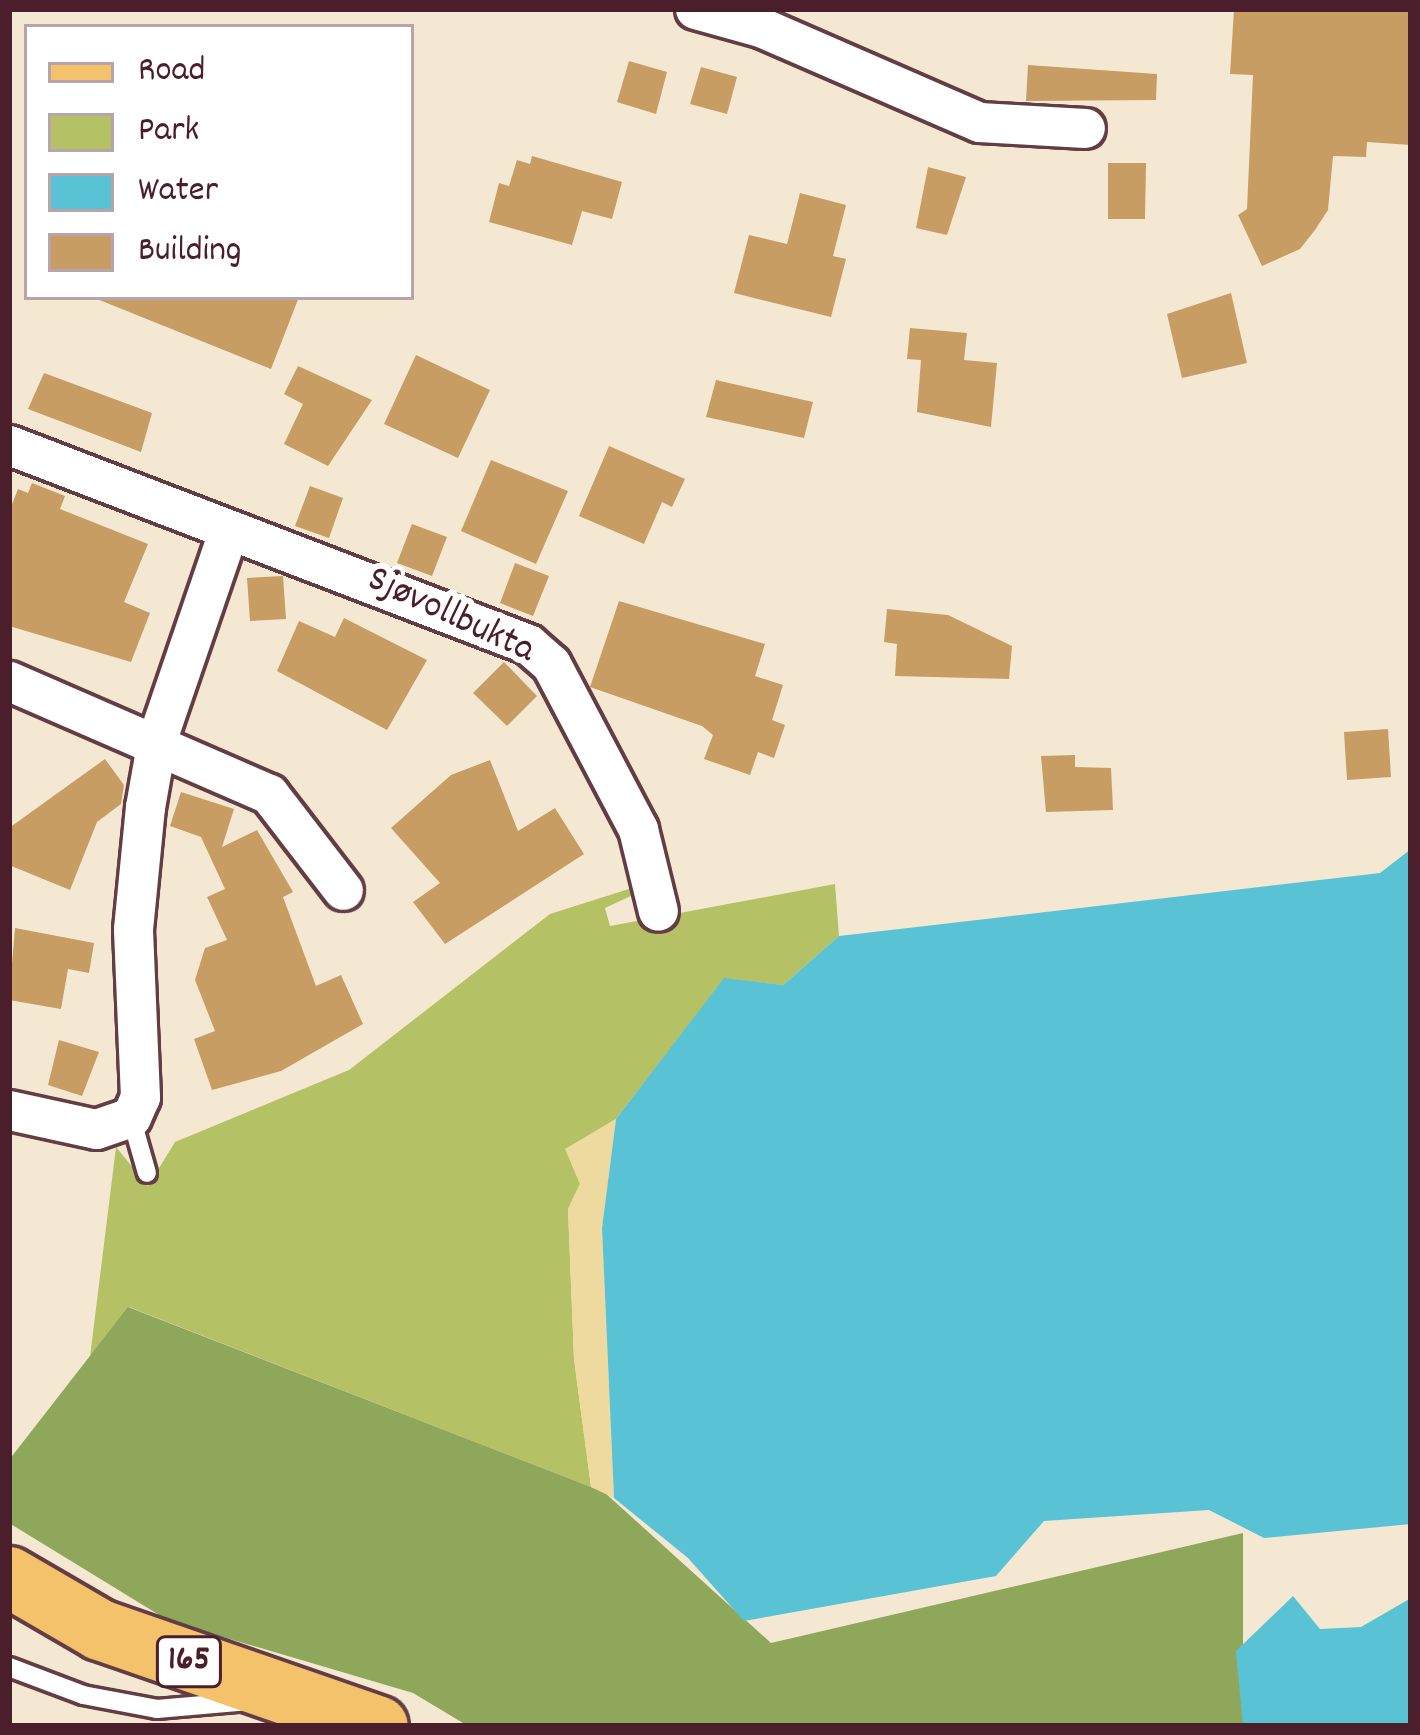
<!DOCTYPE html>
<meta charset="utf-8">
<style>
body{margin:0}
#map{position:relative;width:1420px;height:1735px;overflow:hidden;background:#f5e8d2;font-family:Dekko,sans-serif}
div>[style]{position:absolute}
.green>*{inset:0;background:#b4c164}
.forest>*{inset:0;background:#8fa75a}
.sand>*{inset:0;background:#eeda9e}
.water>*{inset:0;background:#59c3d5}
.building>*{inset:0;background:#c79d64}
.roads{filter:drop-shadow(3px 0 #643d44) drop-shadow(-3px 0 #643d44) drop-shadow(0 3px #643d44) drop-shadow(0 -3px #643d44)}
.lane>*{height:18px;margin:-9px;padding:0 9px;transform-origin:9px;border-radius:9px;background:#fff}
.street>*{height:39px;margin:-19.5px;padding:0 19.5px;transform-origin:19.5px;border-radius:19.5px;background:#fff}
.primary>*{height:60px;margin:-30px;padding:0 30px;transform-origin:30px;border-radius:30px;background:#f3c26a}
span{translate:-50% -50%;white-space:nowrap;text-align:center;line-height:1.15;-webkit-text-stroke:12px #fff;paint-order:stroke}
.shield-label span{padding:3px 9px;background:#fff;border:3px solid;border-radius:9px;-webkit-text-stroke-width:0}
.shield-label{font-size:36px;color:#4a1f2b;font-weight:700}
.street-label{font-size:39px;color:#4a1f2b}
.frame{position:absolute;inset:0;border:12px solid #4a1f2b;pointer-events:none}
.legend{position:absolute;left:24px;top:24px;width:390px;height:276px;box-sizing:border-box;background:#fff;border:3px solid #b7a5aa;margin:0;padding:15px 21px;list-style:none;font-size:36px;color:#4a1f2b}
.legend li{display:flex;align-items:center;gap:24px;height:60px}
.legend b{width:60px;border:3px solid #b7a5aa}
</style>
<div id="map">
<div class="green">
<i style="clip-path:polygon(835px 884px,839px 936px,783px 985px,724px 979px,616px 1119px,566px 1149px,580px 1184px,568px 1209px,574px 1359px,591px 1487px,129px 1307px,90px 1357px,116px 1147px,148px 1186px,175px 1142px,349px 1070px,550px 914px,632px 888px,633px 895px,605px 908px,610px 926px)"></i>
</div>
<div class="forest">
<i style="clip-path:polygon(128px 1307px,604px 1492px,771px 1643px,1243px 1533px,1243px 1726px,468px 1726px,413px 1693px,169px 1621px,9px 1523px,9px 1460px)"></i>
</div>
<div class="sand">
<i style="clip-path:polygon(616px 1119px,602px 1228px,614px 1498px,591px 1487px,574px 1359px,568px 1209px,580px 1184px,565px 1149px)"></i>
</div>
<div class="water">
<i style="clip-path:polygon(1411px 849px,1411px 1524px,1264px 1538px,1209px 1510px,1044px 1521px,996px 1576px,744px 1621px,688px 1558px,614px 1498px,602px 1228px,616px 1119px,724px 978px,783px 985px,839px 936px,1380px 873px)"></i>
<i style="clip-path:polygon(1293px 1596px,1320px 1629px,1361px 1627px,1411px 1598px,1411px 1726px,1243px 1726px,1236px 1651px)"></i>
</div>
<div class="building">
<i style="clip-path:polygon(1234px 9px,1411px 9px,1411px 145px,1367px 142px,1366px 157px,1333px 156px,1328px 210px,1315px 230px,1300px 249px,1262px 266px,1238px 215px,1247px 209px,1253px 75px,1230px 74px)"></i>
<i style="clip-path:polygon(629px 61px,667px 72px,656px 114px,617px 102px)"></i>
<i style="clip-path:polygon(1028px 65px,1157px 74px,1156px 100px,1026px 101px)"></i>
<i style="clip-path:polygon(701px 67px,737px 77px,727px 114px,690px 104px)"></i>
<i style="clip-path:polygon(532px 156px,622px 182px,612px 219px,582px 211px,572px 245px,489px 222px,499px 183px,509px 186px,517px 160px,530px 164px)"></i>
<i style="clip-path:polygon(1108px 163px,1146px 163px,1145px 219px,1108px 219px)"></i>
<i style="clip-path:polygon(928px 167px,966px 177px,947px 235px,916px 228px)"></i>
<i style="clip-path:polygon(800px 193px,846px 205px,833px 256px,846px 259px,831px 317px,734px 293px,749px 235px,787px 244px)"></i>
<i style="clip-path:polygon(1231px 293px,1247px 363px,1182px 378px,1167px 314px)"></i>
<i style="clip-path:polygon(92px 297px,299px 297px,271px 369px)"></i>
<i style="clip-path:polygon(910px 328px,967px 333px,964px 360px,997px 363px,991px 427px,917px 412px,921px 360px,907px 359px)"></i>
<i style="clip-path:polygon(416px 355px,490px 390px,458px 458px,384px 424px)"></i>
<i style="clip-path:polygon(298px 366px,372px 400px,328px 466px,284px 444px,303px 404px,284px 394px)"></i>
<i style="clip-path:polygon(44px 373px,152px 413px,141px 452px,28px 409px)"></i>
<i style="clip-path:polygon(716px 380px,813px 402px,804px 438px,706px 417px)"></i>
<i style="clip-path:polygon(609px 446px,685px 479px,672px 507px,662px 502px,644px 544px,579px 516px)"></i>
<i style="clip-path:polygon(491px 460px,568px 491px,536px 564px,461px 531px)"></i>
<i style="clip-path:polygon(32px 483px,65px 496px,60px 509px,148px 544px,124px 602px,150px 613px,131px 662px,9px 626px,9px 512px,18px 489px,28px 493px)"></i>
<i style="clip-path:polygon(310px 486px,343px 498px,329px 538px,295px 526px)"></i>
<i style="clip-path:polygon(412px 524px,447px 537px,432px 576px,397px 563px)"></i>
<i style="clip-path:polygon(515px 563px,549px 576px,533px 616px,500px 603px)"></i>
<i style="clip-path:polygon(283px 576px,286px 619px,250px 621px,247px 578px)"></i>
<i style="clip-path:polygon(619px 601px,765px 644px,755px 676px,783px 685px,772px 720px,785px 725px,774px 758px,758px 752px,750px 775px,704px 759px,713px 735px,702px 726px,590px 687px)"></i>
<i style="clip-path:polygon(887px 609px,948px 615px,1012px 646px,1009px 679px,895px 676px,897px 644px,884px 642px)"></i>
<i style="clip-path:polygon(344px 618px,427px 660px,387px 730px,277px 671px,299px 621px,335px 637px)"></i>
<i style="clip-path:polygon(504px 662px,537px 696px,507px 726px,473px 693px)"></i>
<i style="clip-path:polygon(1388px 729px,1391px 777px,1347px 780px,1344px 732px)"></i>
<i style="clip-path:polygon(1075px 755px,1075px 767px,1111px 768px,1113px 810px,1046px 812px,1041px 756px)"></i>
<i style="clip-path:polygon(105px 759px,124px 785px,121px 804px,97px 822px,70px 890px,9px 865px,9px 828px)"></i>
<i style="clip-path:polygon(490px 760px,518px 831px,555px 808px,584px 854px,445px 944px,413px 902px,440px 883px,391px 828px,451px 775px)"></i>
<i style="clip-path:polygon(181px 792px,234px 809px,222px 847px,257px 830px,293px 892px,283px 897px,316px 986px,341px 975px,363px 1024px,281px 1071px,212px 1090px,194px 1039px,215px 1031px,195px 980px,205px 948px,227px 940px,207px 897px,225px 889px,201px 837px,170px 826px)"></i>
<i style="clip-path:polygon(15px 928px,94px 943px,89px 973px,68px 969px,61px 1009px,9px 1000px)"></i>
<i style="clip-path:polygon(59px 1040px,99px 1052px,82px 1096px,48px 1085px)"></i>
</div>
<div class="roads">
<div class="lane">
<i style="left:131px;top:1117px;width:58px;rotate:74.1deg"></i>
<i style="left:9px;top:1667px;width:79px;rotate:20.7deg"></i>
<i style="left:83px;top:1695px;width:75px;rotate:10.7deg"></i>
<i style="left:157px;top:1709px;width:92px;rotate:-5deg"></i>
</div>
<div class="street">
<i style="left:695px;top:9px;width:71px;rotate:15.6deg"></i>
<i style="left:763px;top:28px;width:236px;rotate:23.5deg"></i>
<i style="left:979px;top:122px;width:106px;rotate:3.2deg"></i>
<i style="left:9px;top:445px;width:556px;rotate:20.98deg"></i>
<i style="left:528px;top:644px;width:30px;rotate:41deg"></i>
<i style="left:551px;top:664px;width:187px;rotate:62.2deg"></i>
<i style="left:638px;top:829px;width:84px;rotate:76.3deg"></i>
<i style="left:9px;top:681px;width:283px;rotate:23.5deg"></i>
<i style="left:269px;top:794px;width:121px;rotate:52.4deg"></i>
<i style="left:9px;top:1110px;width:89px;rotate:12.3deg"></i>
<i style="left:96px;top:1129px;width:37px;rotate:-19deg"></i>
<i style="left:131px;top:1117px;width:22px;rotate:-66deg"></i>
<i style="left:140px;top:1097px;width:168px;rotate:-92.4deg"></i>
<i style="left:133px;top:929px;width:123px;rotate:-84.4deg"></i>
<i style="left:145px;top:807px;width:69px;rotate:-80deg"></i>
<i style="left:157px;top:739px;width:216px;rotate:-71.1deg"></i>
</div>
<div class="primary">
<i style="left:9px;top:1577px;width:105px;rotate:30.2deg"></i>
<i style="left:100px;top:1630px;width:294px;rotate:19.1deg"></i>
</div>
</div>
<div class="shield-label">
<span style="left:189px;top:1662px">165</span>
</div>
<div class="street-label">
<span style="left:450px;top:617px;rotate:25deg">Sjøvollbukta</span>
</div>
<div class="frame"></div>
<ul class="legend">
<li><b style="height:15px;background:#f3c26a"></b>Road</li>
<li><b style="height:33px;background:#b4c164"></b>Park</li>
<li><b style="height:33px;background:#59c3d5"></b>Water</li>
<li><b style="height:33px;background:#c79d64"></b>Building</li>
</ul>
</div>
